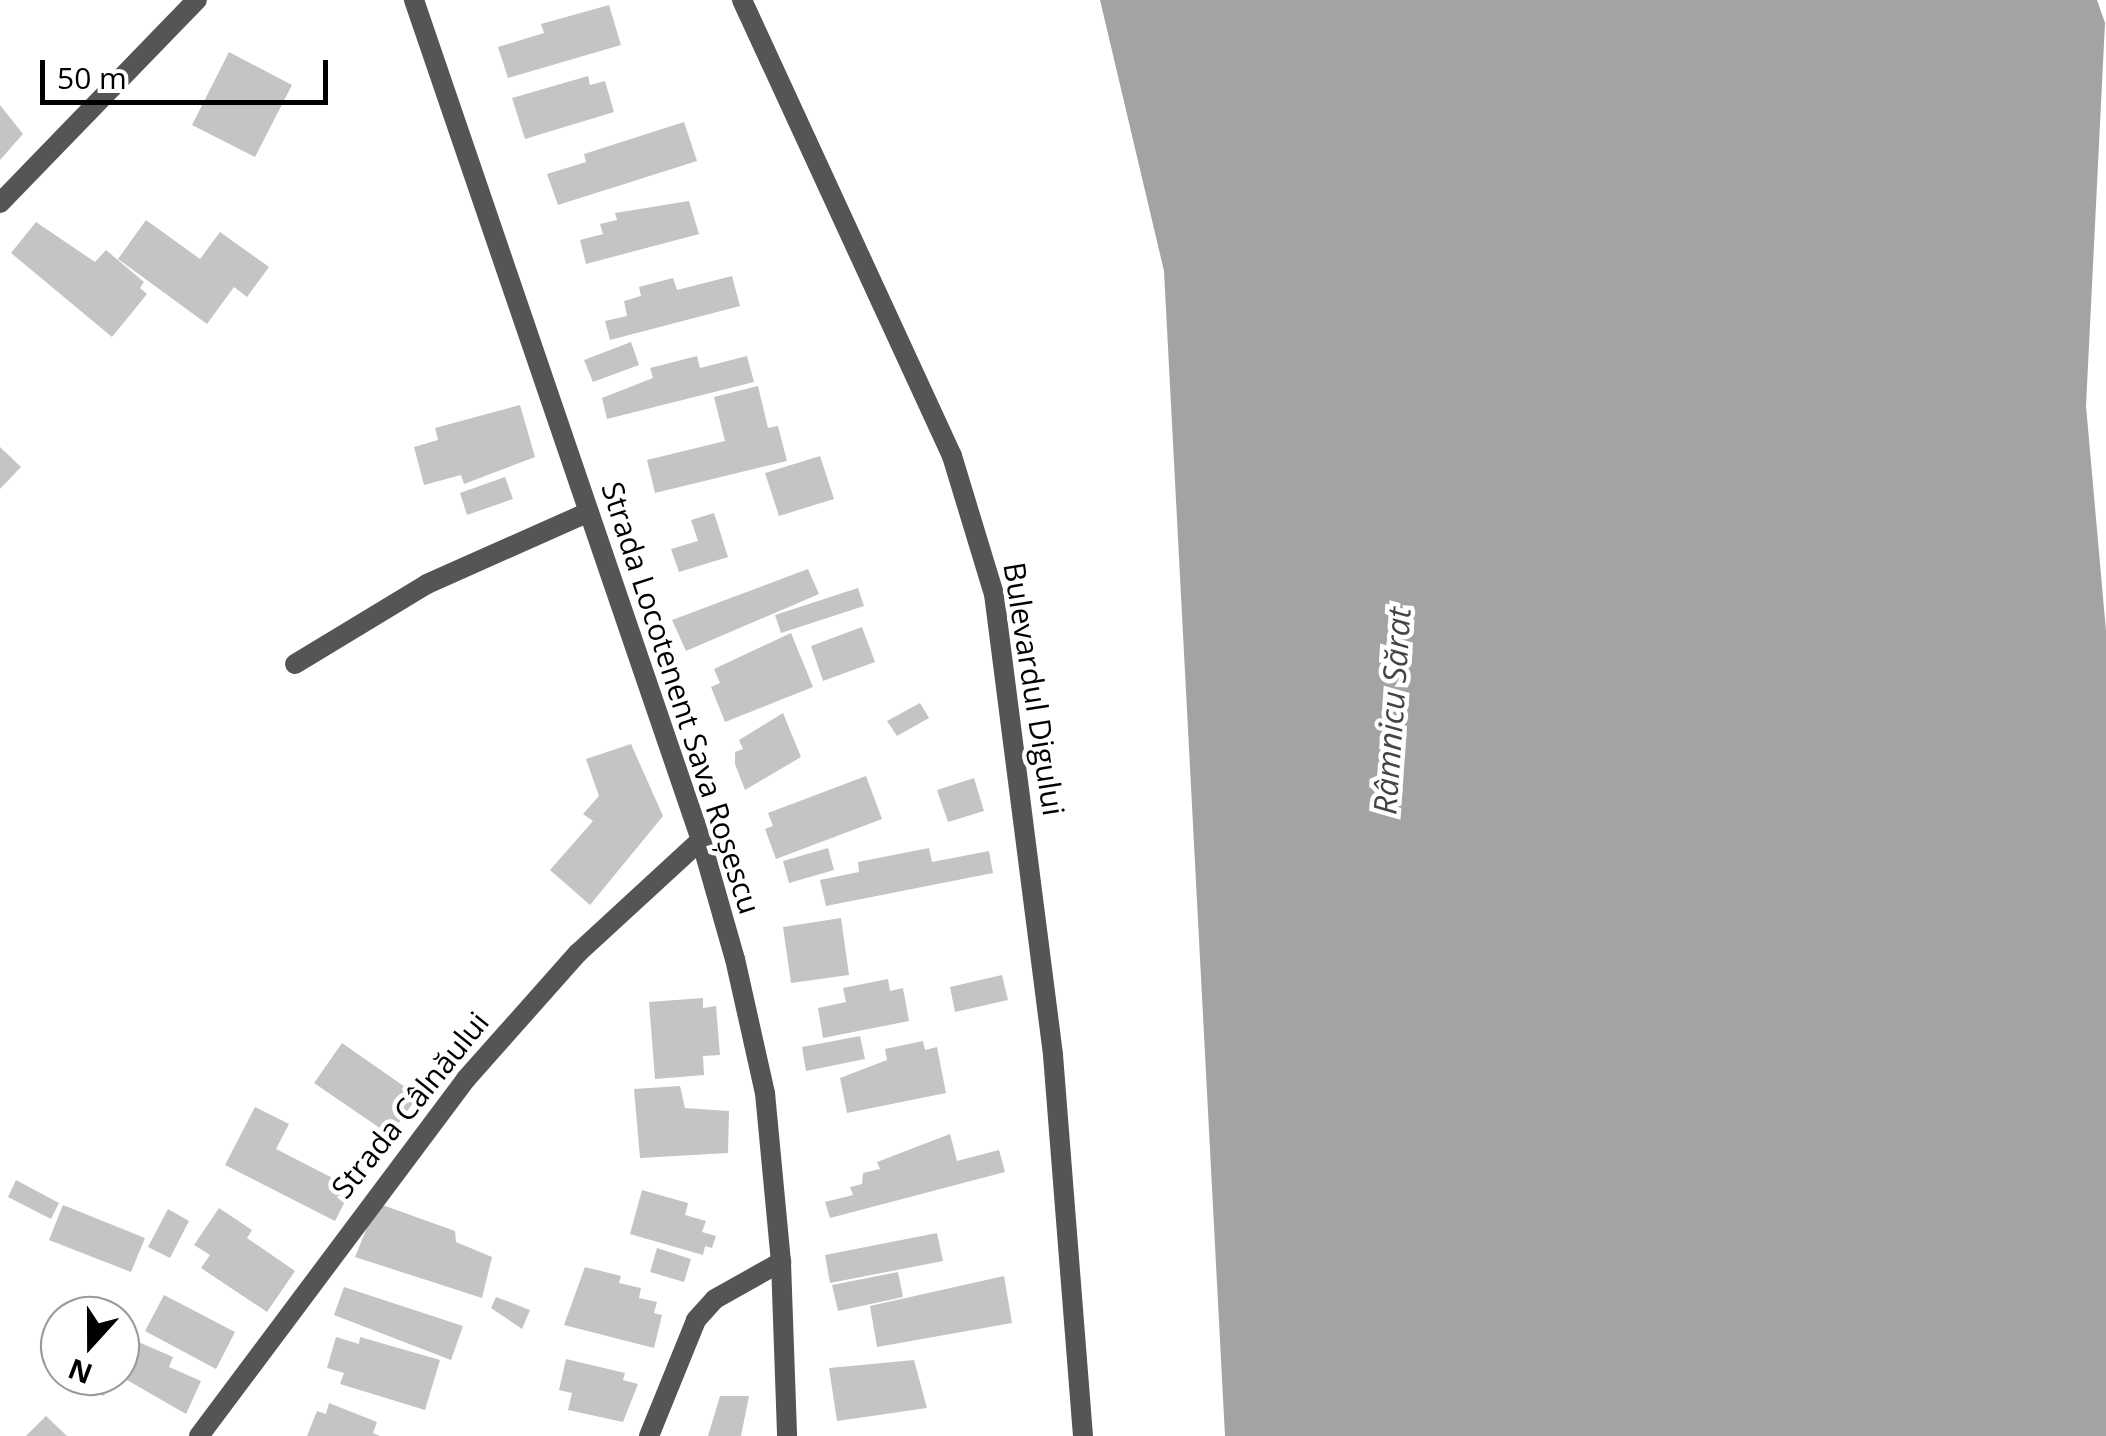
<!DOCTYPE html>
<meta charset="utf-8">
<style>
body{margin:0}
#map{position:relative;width:2106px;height:1436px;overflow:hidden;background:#fff;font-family:"Open Sans",sans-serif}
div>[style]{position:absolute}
.water>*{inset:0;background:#a3a3a3}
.building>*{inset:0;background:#c4c4c4}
.minor>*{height:20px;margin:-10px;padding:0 10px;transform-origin:10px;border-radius:10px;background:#555}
.tertiary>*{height:20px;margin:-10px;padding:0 10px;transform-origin:10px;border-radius:10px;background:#555}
span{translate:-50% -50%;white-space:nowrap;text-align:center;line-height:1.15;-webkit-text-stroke:9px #fff;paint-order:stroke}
.street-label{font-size:30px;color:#000}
.water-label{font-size:32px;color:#444;font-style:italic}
.north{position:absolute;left:40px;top:1296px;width:100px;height:100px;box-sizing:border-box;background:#fff;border:2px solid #999;border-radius:50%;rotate:201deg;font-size:28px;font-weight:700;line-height:40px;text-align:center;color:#000}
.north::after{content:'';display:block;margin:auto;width:35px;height:45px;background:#000;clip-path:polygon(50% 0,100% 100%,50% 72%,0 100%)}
.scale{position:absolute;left:40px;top:60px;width:288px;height:45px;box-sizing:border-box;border:5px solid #000;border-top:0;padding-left:12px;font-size:30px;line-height:35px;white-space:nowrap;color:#000;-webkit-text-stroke:8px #fff;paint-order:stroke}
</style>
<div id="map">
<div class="water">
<i style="clip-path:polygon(1100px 0,2097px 0,2105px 23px,2086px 406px,2106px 631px,2106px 1436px,1225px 1436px,1164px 271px)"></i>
</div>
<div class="building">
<i style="clip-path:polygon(609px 5px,621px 45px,508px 78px,498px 47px,544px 33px,541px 24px)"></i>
<i style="clip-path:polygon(229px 52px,292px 85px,255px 157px,192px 125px)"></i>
<i style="clip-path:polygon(588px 76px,590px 85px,605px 81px,614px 112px,525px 139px,512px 98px)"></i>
<i style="clip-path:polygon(0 105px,23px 134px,0 160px)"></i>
<i style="clip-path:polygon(684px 122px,697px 161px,558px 205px,547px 174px,586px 162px,584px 154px)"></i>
<i style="clip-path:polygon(689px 201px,699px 234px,586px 264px,580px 240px,603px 234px,600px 224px,617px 220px,615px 213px)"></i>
<i style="clip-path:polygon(146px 220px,200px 259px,220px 232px,269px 267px,247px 297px,234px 287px,207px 324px,118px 259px)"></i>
<i style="clip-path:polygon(36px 222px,95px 262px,106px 250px,144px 282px,140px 288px,147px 294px,112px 337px,11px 253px)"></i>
<i style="clip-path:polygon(732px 276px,740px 306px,610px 340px,605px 321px,627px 316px,624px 301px,641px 296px,639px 287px,673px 278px,677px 290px)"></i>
<i style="clip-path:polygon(631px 342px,639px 365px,593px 382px,584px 360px)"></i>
<i style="clip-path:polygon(697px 356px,700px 368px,747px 356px,754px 382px,607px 419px,602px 398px,653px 378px,650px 368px)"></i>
<i style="clip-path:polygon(758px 386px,768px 428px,778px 426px,787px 461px,655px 493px,647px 460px,725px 441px,714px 397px)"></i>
<i style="clip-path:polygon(520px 405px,535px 457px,464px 484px,461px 475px,424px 485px,414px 447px,438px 440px,435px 428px)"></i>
<i style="clip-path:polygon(0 447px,21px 467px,0 489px)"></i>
<i style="clip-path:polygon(820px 456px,834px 499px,779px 516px,765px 473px)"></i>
<i style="clip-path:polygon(505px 477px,513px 499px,467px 515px,460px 493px)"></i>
<i style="clip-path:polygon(714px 513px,728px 557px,679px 572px,671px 549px,698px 541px,691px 520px)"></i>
<i style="clip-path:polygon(808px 569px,819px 594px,686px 651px,672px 620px)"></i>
<i style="clip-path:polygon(858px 588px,864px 606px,781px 633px,775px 615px)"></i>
<i style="clip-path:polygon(862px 627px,875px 662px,823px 681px,811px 646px)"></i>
<i style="clip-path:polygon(791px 633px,813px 687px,725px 722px,711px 687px,720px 683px,714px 669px)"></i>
<i style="clip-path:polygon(920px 703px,929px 718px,897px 736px,887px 721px)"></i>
<i style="clip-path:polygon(783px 713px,801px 757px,745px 790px,735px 764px,735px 752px,743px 749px,739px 740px)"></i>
<i style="clip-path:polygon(631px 744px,663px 816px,590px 905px,550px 870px,593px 821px,583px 814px,599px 796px,586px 759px)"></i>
<i style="clip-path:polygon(866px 776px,882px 819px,776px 859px,765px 829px,773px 826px,768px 813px)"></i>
<i style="clip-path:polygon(974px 778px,984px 811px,948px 822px,937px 790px)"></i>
<i style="clip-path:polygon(828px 848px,834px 870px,789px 883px,783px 861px)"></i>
<i style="clip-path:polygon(929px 848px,932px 862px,989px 851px,993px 873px,826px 906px,820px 880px,859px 872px,858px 862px)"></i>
<i style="clip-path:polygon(841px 918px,849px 975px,791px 983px,783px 927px)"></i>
<i style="clip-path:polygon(1002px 975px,1008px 1000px,955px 1012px,950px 987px)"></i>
<i style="clip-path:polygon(888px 979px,890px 991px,903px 988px,909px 1021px,823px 1038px,818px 1008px,846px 1002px,843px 988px)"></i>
<i style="clip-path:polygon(703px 998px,703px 1008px,716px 1006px,720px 1055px,703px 1056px,704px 1075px,655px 1079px,649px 1002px)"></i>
<i style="clip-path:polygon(860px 1036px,865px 1059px,806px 1071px,802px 1047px)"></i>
<i style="clip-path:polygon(923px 1041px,925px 1050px,937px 1047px,946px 1093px,847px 1113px,840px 1078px,887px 1060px,885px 1049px)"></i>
<i style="clip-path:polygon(342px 1043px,418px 1096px,390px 1135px,314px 1083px)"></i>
<i style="clip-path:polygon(680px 1086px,685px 1108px,729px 1111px,728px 1153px,640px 1158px,634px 1089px)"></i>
<i style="clip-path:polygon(255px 1107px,289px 1124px,276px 1149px,352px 1188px,335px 1221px,225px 1165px)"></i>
<i style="clip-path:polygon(950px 1134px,957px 1161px,999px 1150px,1005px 1172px,830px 1218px,825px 1202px,853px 1195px,850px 1187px,862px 1184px,863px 1173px,880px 1169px,877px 1162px)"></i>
<i style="clip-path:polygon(16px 1180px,59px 1203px,51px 1219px,8px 1197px)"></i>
<i style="clip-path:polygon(642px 1190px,688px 1203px,685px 1215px,706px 1221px,702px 1232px,716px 1236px,712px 1248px,705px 1246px,703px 1255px,630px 1234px)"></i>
<i style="clip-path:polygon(377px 1203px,455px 1231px,456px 1242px,492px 1257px,482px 1298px,355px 1257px)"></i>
<i style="clip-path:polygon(63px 1205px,145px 1238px,131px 1272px,49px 1240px)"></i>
<i style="clip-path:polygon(219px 1208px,252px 1230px,247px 1238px,295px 1271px,267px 1312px,201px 1268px,210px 1255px,194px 1245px)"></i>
<i style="clip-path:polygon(168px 1209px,189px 1221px,170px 1258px,148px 1247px)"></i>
<i style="clip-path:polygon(937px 1233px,943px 1261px,830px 1283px,825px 1255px)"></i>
<i style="clip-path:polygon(657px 1248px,691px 1259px,684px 1282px,650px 1272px)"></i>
<i style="clip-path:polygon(585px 1267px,621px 1276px,619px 1283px,641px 1288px,639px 1298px,657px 1302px,654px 1313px,662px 1315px,654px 1348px,564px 1325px)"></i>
<i style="clip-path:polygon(898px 1272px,903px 1297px,838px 1311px,832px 1285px)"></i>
<i style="clip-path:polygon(1004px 1276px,1012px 1323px,877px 1347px,870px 1306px)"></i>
<i style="clip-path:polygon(344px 1287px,463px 1326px,451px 1360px,334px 1315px)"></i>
<i style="clip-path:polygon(164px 1295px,235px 1332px,216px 1369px,145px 1331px)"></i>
<i style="clip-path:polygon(496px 1297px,530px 1310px,522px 1329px,491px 1308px)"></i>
<i style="clip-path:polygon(120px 1334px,173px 1357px,169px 1367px,201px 1381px,186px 1414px,120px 1376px)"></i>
<i style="clip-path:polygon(336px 1337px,359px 1344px,360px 1337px,440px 1360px,425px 1410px,340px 1384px,344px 1373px,327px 1368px)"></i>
<i style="clip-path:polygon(566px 1359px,625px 1373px,623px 1380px,638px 1384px,623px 1422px,568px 1410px,572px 1393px,559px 1390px)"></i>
<i style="clip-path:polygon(914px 1360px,927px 1408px,837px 1421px,829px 1368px)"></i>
<i style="clip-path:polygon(56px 1376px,102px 1376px,111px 1380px,104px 1396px)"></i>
<i style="clip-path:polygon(720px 1396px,749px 1396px,741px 1436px,708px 1436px)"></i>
<i style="clip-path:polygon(329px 1403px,377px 1422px,373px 1433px,380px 1436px,307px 1436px,317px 1411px,326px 1414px)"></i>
<i style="clip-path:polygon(46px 1416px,67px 1436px,26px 1436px)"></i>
</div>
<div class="minor">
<i style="left:742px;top:0;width:502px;rotate:65.27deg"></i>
<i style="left:952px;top:456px;width:144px;rotate:73.1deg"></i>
<i style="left:994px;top:594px;width:465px;rotate:82.7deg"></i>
<i style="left:1053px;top:1055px;width:382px;rotate:85.5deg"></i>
<i style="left:0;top:203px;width:283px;rotate:-45.9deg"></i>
<i style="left:295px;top:664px;width:154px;rotate:-31.2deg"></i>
<i style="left:427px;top:584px;width:177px;rotate:-24deg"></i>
<i style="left:199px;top:1436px;width:446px;rotate:-53.2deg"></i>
<i style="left:466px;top:1079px;width:169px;rotate:-48.4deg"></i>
<i style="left:578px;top:953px;width:167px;rotate:-42.6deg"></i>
<i style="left:649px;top:1436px;width:125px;rotate:-67.9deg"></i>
<i style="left:696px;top:1320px;width:28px;rotate:-48deg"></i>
<i style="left:715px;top:1299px;width:76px;rotate:-29.3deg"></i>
</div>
<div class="tertiary">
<i style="left:414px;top:0;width:888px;rotate:71.14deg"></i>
<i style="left:701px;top:840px;width:124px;rotate:74.1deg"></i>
<i style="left:735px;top:959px;width:137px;rotate:77.4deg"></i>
<i style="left:765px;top:1093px;width:170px;rotate:84.6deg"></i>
<i style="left:781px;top:1262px;width:174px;rotate:88deg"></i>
</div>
<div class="street-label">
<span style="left:1034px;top:689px;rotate:81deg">Bulevardul Digului</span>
<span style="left:681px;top:698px;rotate:72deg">Strada Locotenent Sava Roșescu</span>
<span style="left:410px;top:1105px;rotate:-51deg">Strada Câlnăului</span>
</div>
<div class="water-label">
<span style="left:1392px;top:711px;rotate:-86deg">Râmnicu Sărat</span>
</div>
<div class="north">N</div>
<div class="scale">50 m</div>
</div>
